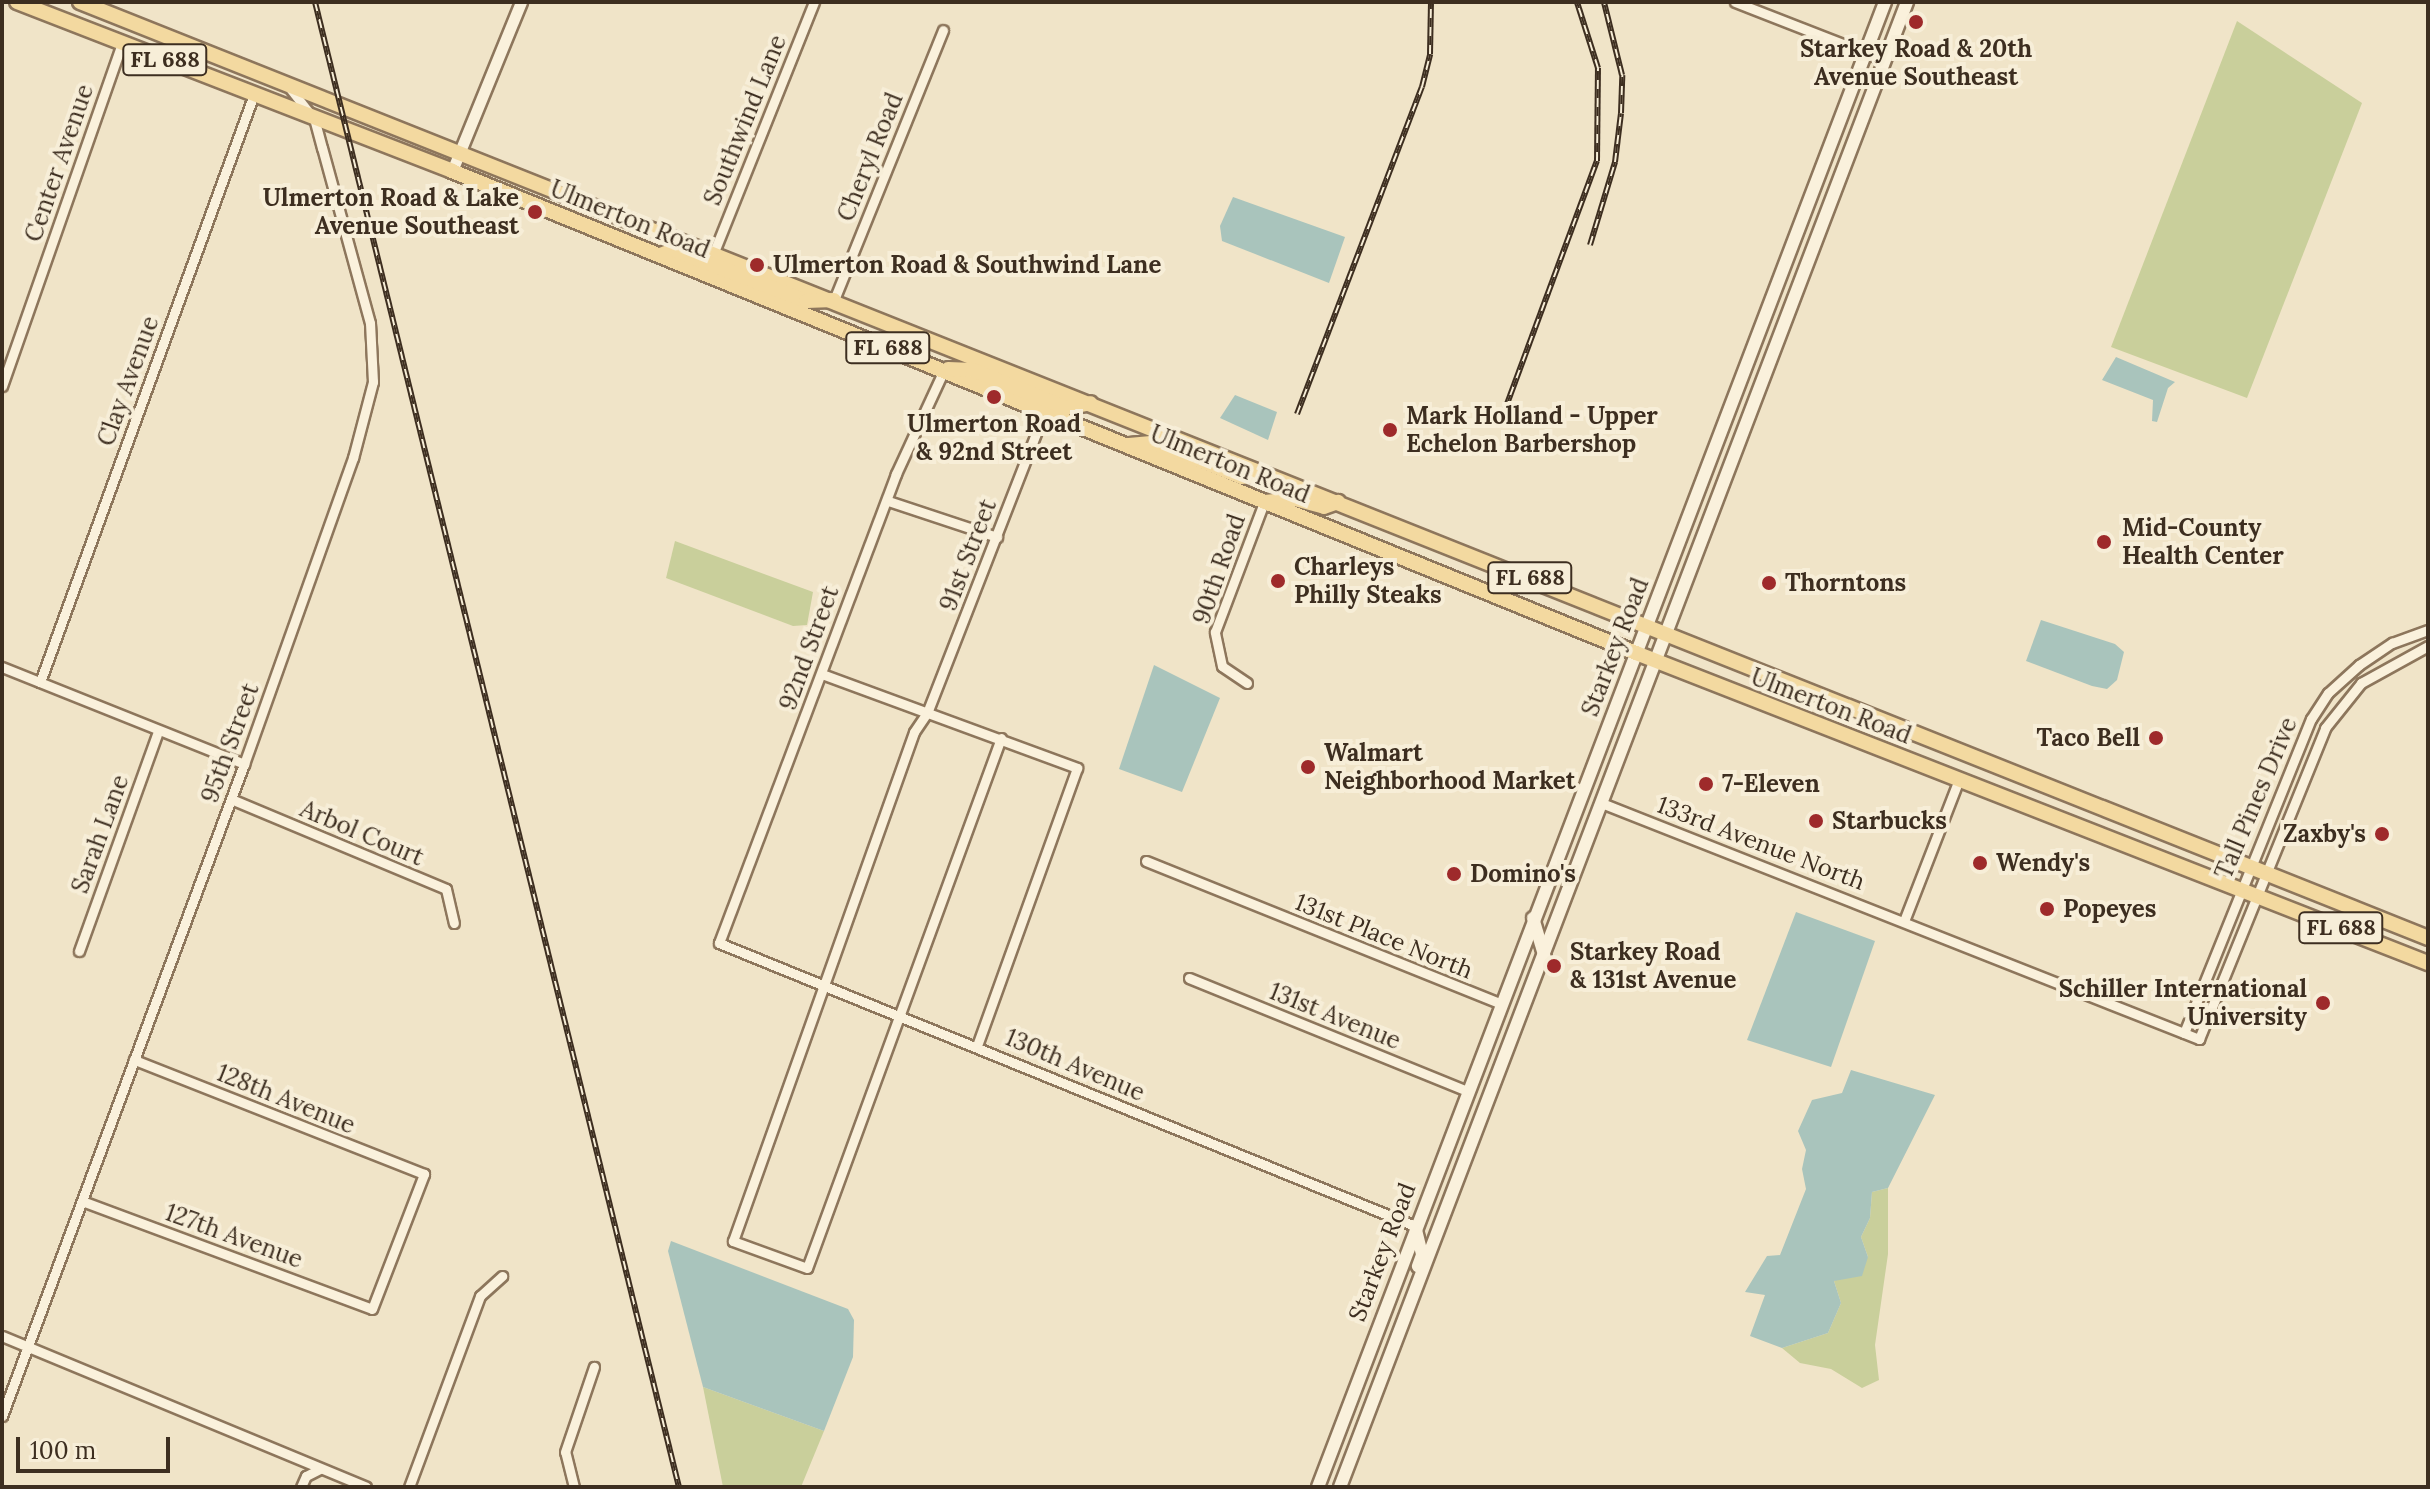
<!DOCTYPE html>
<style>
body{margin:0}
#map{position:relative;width:2430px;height:1489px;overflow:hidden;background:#f0e4c8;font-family:Lora,serif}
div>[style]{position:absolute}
.green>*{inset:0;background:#c9cf9b}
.water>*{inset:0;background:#a9c4bc}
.roads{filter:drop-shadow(2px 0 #8d765c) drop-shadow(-2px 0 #8d765c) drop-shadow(0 2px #8d765c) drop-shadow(0 -2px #8d765c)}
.minor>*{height:9px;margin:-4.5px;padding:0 4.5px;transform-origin:4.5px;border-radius:4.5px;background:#faf1dc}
.tertiary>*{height:11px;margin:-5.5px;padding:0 5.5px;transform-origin:5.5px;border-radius:5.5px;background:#faf1dc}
.secondary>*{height:12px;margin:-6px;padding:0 6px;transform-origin:6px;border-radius:6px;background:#faf1dc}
.primary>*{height:14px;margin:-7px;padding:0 7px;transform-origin:7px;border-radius:7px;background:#f3d9a0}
.rail>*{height:6px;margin-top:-3px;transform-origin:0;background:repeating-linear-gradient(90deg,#f7eed8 0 9px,#3d2e20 0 18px);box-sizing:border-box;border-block:2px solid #3d2e20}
.dots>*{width:22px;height:22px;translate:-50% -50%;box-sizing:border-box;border:4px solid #f7eed8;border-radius:50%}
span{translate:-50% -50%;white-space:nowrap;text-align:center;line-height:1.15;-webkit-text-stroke:8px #f7eed8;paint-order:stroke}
.shield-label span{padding:2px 6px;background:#f7eed8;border:2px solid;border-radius:6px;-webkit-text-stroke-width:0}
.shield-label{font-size:22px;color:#3d2e20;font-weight:700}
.poi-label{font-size:24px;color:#3d2e20;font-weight:700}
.right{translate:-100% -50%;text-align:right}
.left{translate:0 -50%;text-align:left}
.street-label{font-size:24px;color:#3d2e20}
.frame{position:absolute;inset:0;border:4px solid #3d2e20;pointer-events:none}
.scale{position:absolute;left:16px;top:1437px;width:154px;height:36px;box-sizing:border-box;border:4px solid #3d2e20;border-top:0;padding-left:10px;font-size:24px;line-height:28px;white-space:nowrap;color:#3d2e20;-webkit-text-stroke:6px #f7eed8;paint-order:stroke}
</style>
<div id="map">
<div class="green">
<i style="clip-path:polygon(2237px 21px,2362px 103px,2247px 398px,2111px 347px)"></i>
<i style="clip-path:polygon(675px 541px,813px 592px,807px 625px,793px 626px,666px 578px)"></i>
<i style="clip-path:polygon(1888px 1188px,1888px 1254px,1875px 1345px,1879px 1380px,1862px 1388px,1831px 1369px,1800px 1363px,1782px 1348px,1828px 1333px,1841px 1303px,1834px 1281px,1868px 1257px,1861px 1237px,1870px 1218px,1872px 1192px)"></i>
<i style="clip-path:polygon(703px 1387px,824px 1431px,801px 1487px,723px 1487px)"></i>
</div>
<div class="water">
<i style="clip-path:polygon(1233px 197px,1345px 237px,1329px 283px,1222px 241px,1220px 226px)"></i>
<i style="clip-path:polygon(2116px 357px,2175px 382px,2168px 388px,2157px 422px,2152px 421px,2153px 400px,2102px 380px)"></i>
<i style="clip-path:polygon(1235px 395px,1277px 412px,1268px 440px,1220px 418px)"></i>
<i style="clip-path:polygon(2041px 620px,2115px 644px,2124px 652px,2117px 680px,2107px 689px,2092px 686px,2026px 661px)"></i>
<i style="clip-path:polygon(1154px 665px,1220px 698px,1182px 792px,1119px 769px)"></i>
<i style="clip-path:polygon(1796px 912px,1875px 941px,1831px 1067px,1747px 1040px)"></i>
<i style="clip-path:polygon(1851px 1070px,1935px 1095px,1888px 1188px,1872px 1192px,1870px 1218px,1861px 1237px,1868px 1257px,1862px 1276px,1834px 1281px,1841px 1303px,1828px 1333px,1782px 1348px,1750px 1336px,1765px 1295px,1745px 1292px,1767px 1256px,1780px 1255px,1806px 1189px,1802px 1169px,1806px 1150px,1798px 1131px,1812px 1100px,1842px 1093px)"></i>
<i style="clip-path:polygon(671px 1241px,848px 1309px,854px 1320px,853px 1357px,824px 1431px,703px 1387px,668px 1251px)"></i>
</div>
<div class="roads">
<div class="minor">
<i style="left:1735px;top:2px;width:160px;rotate:21.3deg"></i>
<i style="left:714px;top:252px;width:269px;rotate:-68.2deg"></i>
<i style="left:834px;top:300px;width:291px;rotate:-68deg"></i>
<i style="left:944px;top:370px;width:115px;rotate:114.8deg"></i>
<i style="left:896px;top:474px;width:501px;rotate:110.68deg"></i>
<i style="left:719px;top:943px;width:751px;rotate:22.13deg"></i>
<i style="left:2px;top:386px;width:362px;rotate:-70.7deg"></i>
<i style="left:888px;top:501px;width:115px;rotate:18.3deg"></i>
<i style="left:2px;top:667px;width:261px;rotate:21.8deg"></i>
<i style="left:822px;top:674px;width:272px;rotate:20.2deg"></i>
<i style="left:1077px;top:768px;width:295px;rotate:109.8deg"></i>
<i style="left:40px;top:682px;width:626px;rotate:-70deg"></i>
<i style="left:1247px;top:683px;width:30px;rotate:-146deg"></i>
<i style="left:1222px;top:666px;width:35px;rotate:-102deg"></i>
<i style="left:1215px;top:632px;width:139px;rotate:-69.3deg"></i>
<i style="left:1001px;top:738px;width:564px;rotate:110.1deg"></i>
<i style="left:807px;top:1268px;width:79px;rotate:-160deg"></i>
<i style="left:733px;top:1241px;width:540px;rotate:-70.42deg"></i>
<i style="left:914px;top:732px;width:23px;rotate:-56deg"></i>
<i style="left:927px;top:713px;width:324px;rotate:-68.7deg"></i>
<i style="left:231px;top:799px;width:233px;rotate:22.7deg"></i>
<i style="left:446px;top:889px;width:35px;rotate:77deg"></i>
<i style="left:1604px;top:804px;width:640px;rotate:21.55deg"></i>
<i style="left:2199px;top:1039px;width:336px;rotate:-67.9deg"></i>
<i style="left:2325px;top:728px;width:58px;rotate:-51.3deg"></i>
<i style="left:2361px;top:683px;width:77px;rotate:-28.9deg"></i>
<i style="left:1146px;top:861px;width:380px;rotate:21.9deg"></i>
<i style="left:1904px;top:921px;width:152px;rotate:-68.8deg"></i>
<i style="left:79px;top:951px;width:234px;rotate:-70.2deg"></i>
<i style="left:1189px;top:978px;width:300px;rotate:22.1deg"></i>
<i style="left:2184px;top:1033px;width:339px;rotate:-68deg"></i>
<i style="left:2311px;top:719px;width:31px;rotate:-57deg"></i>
<i style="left:2328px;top:693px;width:42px;rotate:-42.1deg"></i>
<i style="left:2359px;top:665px;width:40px;rotate:-34deg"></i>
<i style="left:2392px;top:643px;width:38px;rotate:-20deg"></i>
<i style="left:82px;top:1201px;width:309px;rotate:20.4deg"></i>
<i style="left:372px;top:1309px;width:145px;rotate:-68.9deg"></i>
<i style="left:424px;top:1174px;width:312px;rotate:-158.5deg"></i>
<i style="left:2px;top:1336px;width:394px;rotate:22.5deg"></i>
<i style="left:2px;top:1416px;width:695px;rotate:-69.64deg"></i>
<i style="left:244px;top:764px;width:325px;rotate:-70.4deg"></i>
<i style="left:353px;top:458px;width:79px;rotate:-75.3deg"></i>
<i style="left:373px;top:382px;width:59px;rotate:-92.9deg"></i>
<i style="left:370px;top:323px;width:181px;rotate:-105.3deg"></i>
<i style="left:322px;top:148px;width:30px;rotate:-105deg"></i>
<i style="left:314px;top:119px;width:39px;rotate:-128deg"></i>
<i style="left:301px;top:1487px;width:12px;rotate:-66deg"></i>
<i style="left:306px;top:1476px;width:16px;rotate:-27deg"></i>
<i style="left:409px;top:1487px;width:204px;rotate:-69.6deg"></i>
<i style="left:480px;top:1296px;width:30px;rotate:-42deg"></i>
<i style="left:574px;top:1487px;width:36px;rotate:-104deg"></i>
<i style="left:565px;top:1452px;width:90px;rotate:-71.2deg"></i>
</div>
<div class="tertiary">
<i style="left:452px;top:171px;width:183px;rotate:-67.8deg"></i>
</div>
<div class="secondary">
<i style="left:1533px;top:918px;width:42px;rotate:73.3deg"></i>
<i style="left:1415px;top:1226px;width:30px;rotate:76deg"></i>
<i style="left:1422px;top:1255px;width:12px;rotate:110deg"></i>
<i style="left:1318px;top:1487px;width:1590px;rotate:-69.1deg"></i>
<i style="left:1340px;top:1487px;width:1590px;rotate:-69.1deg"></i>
</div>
<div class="primary">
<i style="left:17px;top:2px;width:467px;rotate:21.2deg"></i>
<i style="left:452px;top:171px;width:1278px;rotate:22.15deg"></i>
<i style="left:1636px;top:653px;width:851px;rotate:21.38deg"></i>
<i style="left:80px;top:2px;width:2528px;rotate:21.73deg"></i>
<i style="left:660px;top:255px;width:15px;rotate:-20deg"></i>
<i style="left:674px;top:250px;width:142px;rotate:21.1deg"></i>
<i style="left:806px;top:301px;width:28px;rotate:-2deg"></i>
<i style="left:948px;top:369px;width:25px;rotate:2deg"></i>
<i style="left:973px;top:370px;width:100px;rotate:22.2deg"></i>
<i style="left:1066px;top:408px;width:25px;rotate:-11deg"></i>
<i style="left:1129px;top:445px;width:25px;rotate:-5deg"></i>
<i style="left:1154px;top:443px;width:93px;rotate:21.3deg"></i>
<i style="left:1241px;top:477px;width:25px;rotate:-5deg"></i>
<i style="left:1265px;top:502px;width:30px;rotate:-6deg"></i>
<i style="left:1295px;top:499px;width:30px;rotate:15deg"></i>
<i style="left:1324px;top:507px;width:15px;rotate:-20deg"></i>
</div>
</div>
<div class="rail">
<i style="left:315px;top:2px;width:1529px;rotate:76.23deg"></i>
<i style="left:1590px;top:245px;width:87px;rotate:-73.2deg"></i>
<i style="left:1615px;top:162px;width:49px;rotate:-83deg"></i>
<i style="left:1621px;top:113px;width:38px;rotate:-88deg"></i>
<i style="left:1622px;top:75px;width:75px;rotate:-103.9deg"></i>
<i style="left:1504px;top:412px;width:268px;rotate:-69.7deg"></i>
<i style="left:1597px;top:161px;width:93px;rotate:-89.4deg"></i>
<i style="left:1598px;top:68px;width:69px;rotate:-107.7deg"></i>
<i style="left:1297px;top:414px;width:350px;rotate:-69.1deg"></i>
<i style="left:1422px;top:87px;width:34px;rotate:-76deg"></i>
<i style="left:1430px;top:54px;width:52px;rotate:-88.9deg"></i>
</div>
<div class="dots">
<i style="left:1916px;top:22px;background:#9e2a2b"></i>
<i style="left:535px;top:212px;background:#9e2a2b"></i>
<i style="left:757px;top:265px;background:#9e2a2b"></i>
<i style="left:994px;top:397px;background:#9e2a2b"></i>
<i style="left:1390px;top:430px;background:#9e2a2b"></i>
<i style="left:2104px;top:542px;background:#9e2a2b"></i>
<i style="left:1278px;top:581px;background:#9e2a2b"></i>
<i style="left:1769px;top:583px;background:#9e2a2b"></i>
<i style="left:2156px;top:738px;background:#9e2a2b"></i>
<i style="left:1308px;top:767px;background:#9e2a2b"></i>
<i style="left:1706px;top:784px;background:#9e2a2b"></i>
<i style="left:1816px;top:821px;background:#9e2a2b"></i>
<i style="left:2382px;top:834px;background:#9e2a2b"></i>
<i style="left:1980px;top:863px;background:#9e2a2b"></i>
<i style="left:1454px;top:874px;background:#9e2a2b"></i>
<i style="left:2047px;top:909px;background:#9e2a2b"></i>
<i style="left:1554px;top:966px;background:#9e2a2b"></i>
<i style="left:2323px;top:1003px;background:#9e2a2b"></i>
</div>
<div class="shield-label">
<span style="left:165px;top:60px">FL 688</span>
<span style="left:888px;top:348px">FL 688</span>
<span style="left:1530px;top:578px">FL 688</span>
<span style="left:2341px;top:928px">FL 688</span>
</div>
<div class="poi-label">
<span style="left:1916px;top:63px">Starkey Road &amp; 20th<br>Avenue Southeast</span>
<span class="right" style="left:519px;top:212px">Ulmerton Road &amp; Lake<br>Avenue Southeast</span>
<span class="left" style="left:773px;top:265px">Ulmerton Road &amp; Southwind Lane</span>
<span class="left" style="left:1406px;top:430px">Mark Holland - Upper<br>Echelon Barbershop</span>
<span style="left:994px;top:438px">Ulmerton Road<br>&amp; 92nd Street</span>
<span class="left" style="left:2122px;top:542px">Mid-County<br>Health Center</span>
<span class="left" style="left:1294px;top:581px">Charleys<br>Philly Steaks</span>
<span class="left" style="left:1785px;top:583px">Thorntons</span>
<span class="right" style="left:2140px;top:738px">Taco Bell</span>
<span class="left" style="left:1324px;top:767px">Walmart<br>Neighborhood Market</span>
<span class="left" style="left:1722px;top:784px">7-Eleven</span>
<span class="left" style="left:1832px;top:821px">Starbucks</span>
<span class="right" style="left:2366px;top:834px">Zaxby's</span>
<span class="left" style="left:1996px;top:863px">Wendy's</span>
<span class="left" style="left:1470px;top:874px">Domino's</span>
<span class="left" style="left:2063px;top:909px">Popeyes</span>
<span class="left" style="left:1570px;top:966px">Starkey Road<br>&amp; 131st Avenue</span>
<span class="right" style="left:2307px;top:1003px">Schiller International<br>University</span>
</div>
<div class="street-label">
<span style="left:745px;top:120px;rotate:-68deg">Southwind Lane</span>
<span style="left:870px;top:157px;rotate:-68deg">Cheryl Road</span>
<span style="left:59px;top:163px;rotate:-71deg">Center Avenue</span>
<span style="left:630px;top:219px;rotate:22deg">Ulmerton Road</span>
<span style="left:128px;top:381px;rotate:-70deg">Clay Avenue</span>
<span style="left:1230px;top:464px;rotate:22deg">Ulmerton Road</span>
<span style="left:968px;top:555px;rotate:-69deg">91st Street</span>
<span style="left:1219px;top:569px;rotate:-71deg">90th Road</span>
<span style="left:1615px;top:647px;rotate:-69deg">Starkey Road</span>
<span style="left:809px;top:648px;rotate:-70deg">92nd Street</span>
<span style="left:1831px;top:706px;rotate:21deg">Ulmerton Road</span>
<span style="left:230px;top:743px;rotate:-70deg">95th Street</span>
<span style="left:2256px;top:798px;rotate:-67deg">Tall Pines Drive</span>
<span style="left:362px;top:833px;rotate:23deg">Arbol Court</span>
<span style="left:100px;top:834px;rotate:-70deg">Sarah Lane</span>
<span style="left:1761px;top:843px;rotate:21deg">133rd Avenue North</span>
<span style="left:1384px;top:936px;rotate:22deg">131st Place North</span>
<span style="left:1335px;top:1016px;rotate:22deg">131st Avenue</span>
<span style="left:1075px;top:1065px;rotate:23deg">130th Avenue</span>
<span style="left:286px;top:1099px;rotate:22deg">128th Avenue</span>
<span style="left:234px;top:1236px;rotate:20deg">127th Avenue</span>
<span style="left:1382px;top:1252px;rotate:-69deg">Starkey Road</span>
</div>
<div class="frame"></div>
<div class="scale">100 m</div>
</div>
